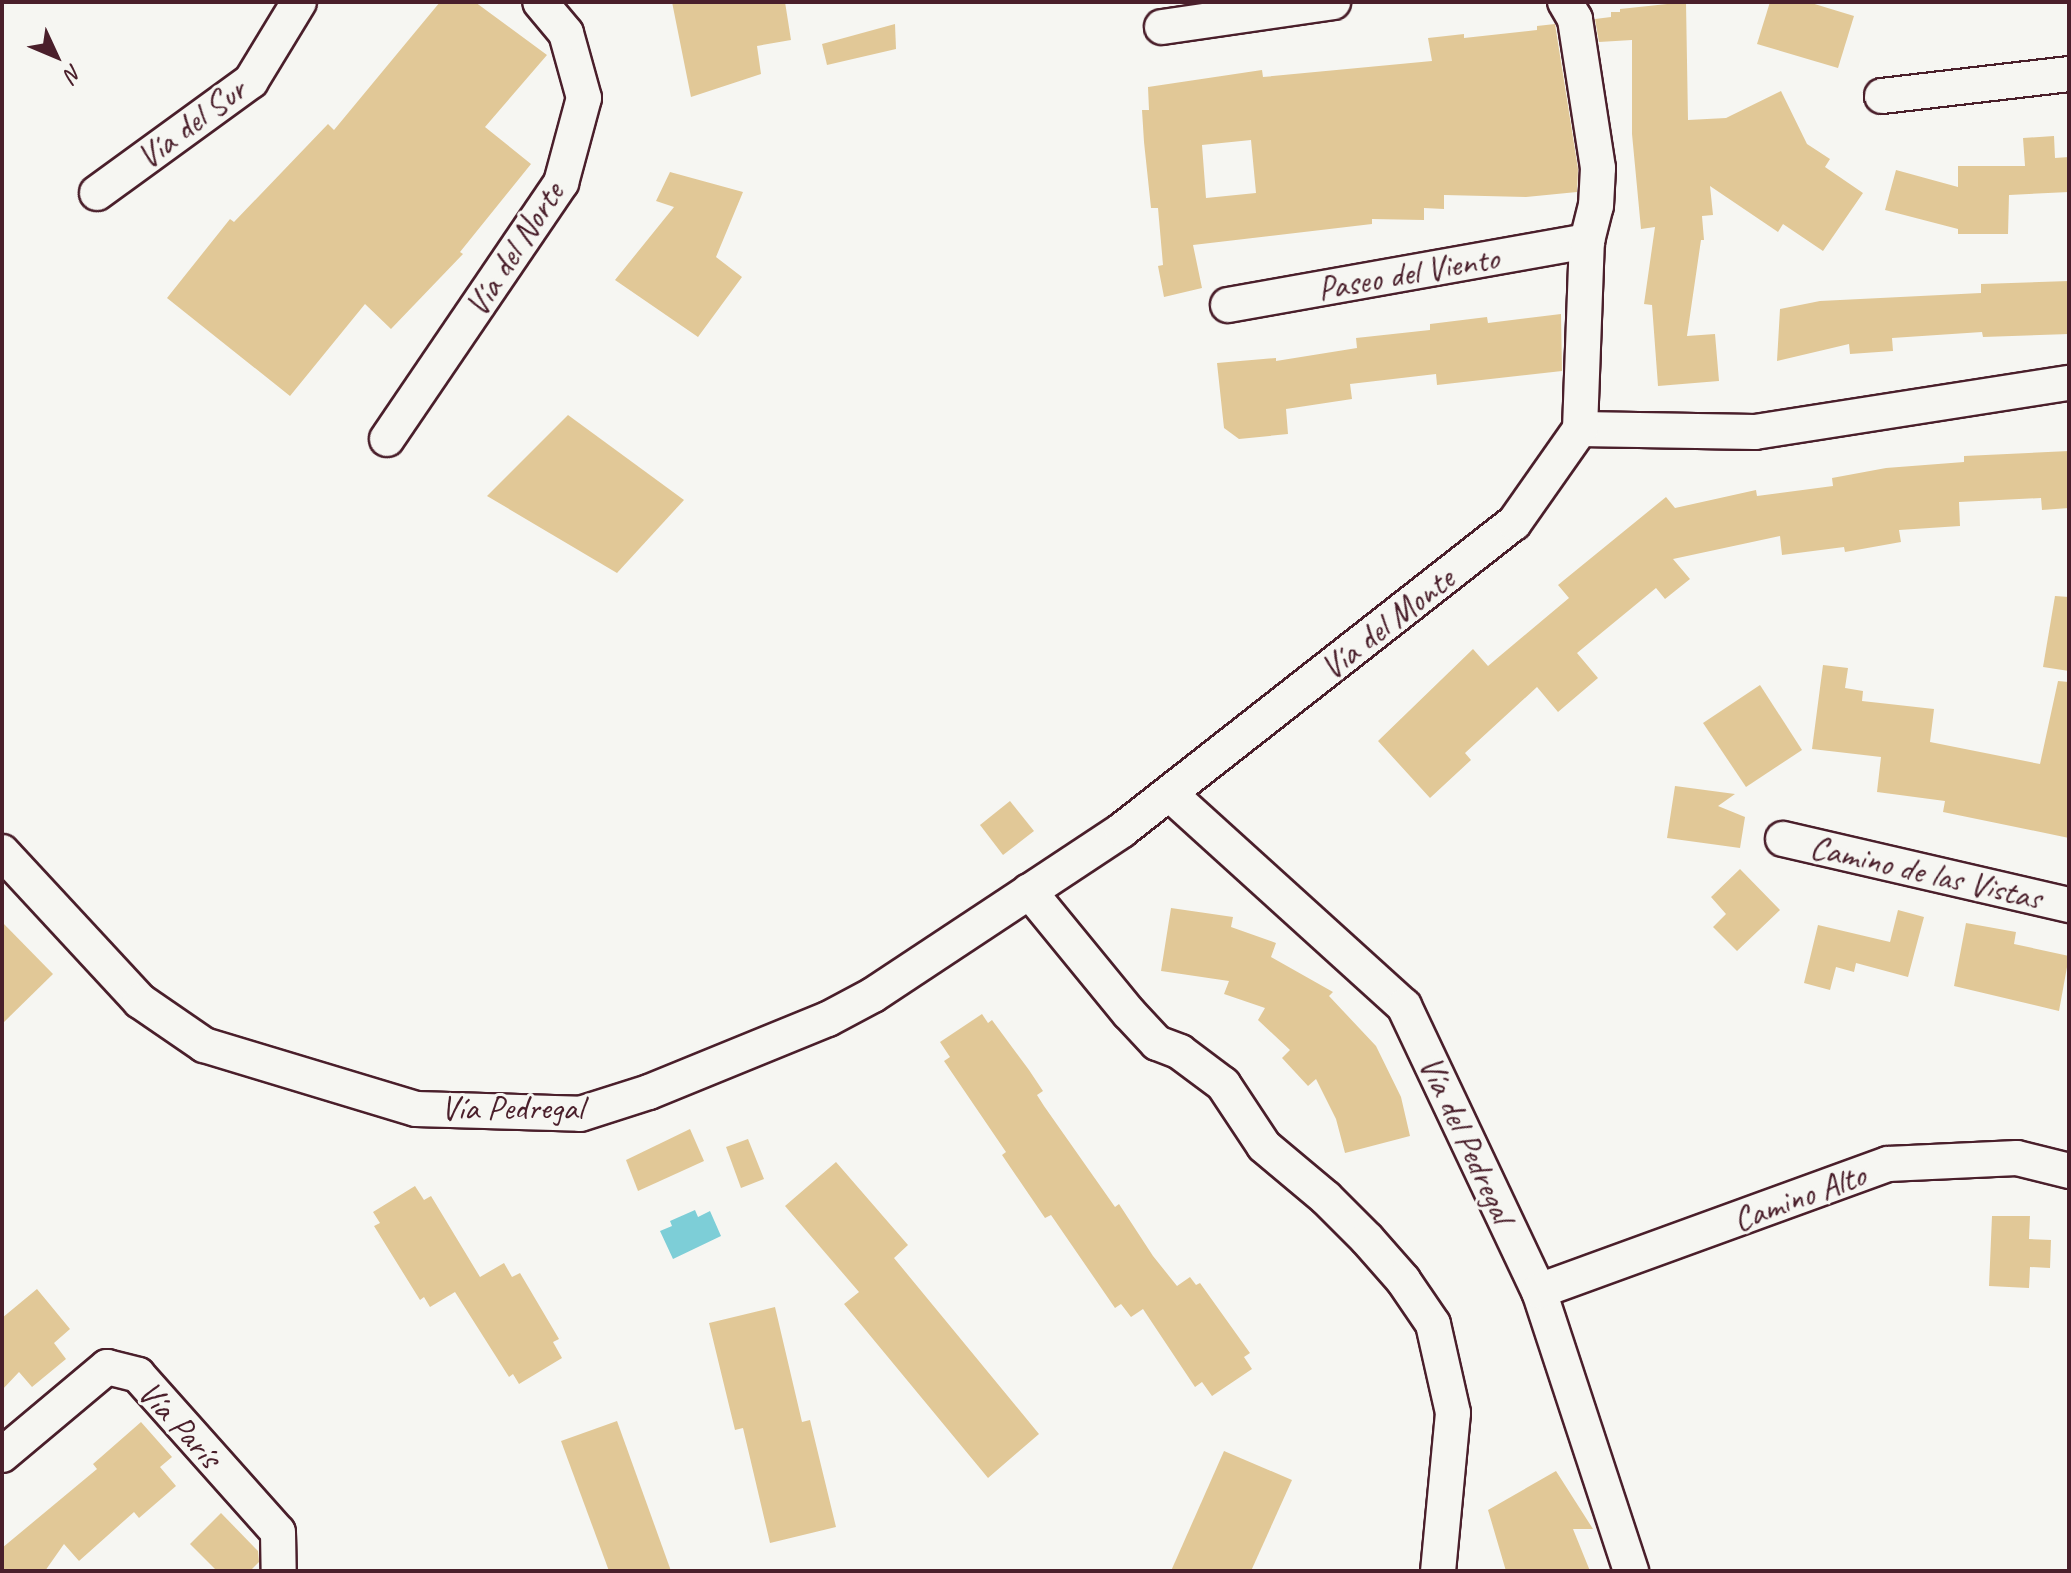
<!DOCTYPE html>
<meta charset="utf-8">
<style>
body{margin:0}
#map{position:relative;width:2071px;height:1573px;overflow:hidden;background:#f6f6f2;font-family:Caveat,sans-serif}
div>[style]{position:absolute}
.water>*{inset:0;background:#7dced7}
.building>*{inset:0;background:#e1c897}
.roads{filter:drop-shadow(2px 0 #4a1f2b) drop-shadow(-2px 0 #4a1f2b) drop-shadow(0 2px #4a1f2b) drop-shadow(0 -2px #4a1f2b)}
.street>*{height:34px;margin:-17px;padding:0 17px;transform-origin:17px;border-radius:17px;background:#f6f6f2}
span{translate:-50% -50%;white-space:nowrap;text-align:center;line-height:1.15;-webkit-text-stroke:6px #f6f6f2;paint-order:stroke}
.street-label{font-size:34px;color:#4a1f2b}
.frame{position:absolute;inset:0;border:4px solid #4a1f2b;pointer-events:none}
.north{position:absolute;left:16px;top:16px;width:80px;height:80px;-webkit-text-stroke:6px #f6f6f2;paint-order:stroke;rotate:134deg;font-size:22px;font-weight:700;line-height:32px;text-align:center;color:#4a1f2b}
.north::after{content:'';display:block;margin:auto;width:28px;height:36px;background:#4a1f2b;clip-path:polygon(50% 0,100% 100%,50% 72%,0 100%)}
</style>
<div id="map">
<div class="water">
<i style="clip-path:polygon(695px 1210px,698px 1217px,710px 1211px,721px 1236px,673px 1259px,660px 1231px,672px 1226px,670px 1221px)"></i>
</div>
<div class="building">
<i style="clip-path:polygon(440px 2px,475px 2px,547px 55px,485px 127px,531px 164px,460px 252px,463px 254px,391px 329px,365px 304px,290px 396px,167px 298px,230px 219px,234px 222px,328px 124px,334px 130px)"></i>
<i style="clip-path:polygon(672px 2px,785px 2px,791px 40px,757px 46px,761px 74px,691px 97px)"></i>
<i style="clip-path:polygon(1686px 2px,1688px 120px,1726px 118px,1781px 91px,1807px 144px,1830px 159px,1825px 167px,1863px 193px,1823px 251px,1783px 224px,1778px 232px,1710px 186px,1713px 215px,1702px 216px,1704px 240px,1701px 240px,1687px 336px,1715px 334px,1719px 381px,1658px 386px,1652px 305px,1644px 304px,1655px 227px,1641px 229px,1632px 134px,1632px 40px,1599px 42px,1595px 19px,1611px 17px,1611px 12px,1620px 12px,1620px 9px)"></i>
<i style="clip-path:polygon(1770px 2px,1808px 2px,1854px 16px,1838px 68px,1757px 44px)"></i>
<i style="clip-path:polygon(895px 24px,896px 49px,827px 65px,822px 44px)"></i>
<i style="clip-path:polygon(evenodd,1555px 24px,1578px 169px,1577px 192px,1526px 197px,1444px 195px,1444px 209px,1424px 208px,1424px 220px,1372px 219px,1372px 224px,1193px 245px,1202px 288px,1164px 297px,1158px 266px,1163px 265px,1158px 208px,1151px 208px,1144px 142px,1142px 110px,1149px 110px,1148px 87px,1262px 70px,1263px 77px,1432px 61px,1428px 38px,1464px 34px,1464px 38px,1537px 30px,1537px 26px,1555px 24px,1251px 140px,1256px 193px,1206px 198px,1202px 145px,1251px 140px)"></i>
<i style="clip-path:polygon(2054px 136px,2055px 158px,2069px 157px,2069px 192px,2009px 195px,2008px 234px,1958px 234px,1958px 229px,1885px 210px,1896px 170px,1958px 187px,1958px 166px,2025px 166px,2023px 138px)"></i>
<i style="clip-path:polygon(670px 172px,743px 192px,716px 257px,742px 277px,698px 337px,615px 280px,674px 207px,656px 201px)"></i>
<i style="clip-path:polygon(2069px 281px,2069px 334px,1983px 337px,1982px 332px,1892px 338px,1893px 351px,1850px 354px,1849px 344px,1777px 361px,1780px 309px,1820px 301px,1981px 293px,1981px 284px)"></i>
<i style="clip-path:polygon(1561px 314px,1562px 371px,1437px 385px,1436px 374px,1350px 384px,1352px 399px,1286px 409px,1288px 434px,1239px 439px,1224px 428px,1217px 363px,1276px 358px,1276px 361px,1357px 348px,1356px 338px,1430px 330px,1430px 324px,1487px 317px,1488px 323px)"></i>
<i style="clip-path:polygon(568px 415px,684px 500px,617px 573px,487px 496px)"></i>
<i style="clip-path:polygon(2069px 451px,2069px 508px,2042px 510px,2041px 498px,1959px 502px,1960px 526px,1899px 530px,1901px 542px,1845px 552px,1844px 547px,1782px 555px,1780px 536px,1673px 559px,1690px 579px,1665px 599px,1656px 588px,1577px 653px,1598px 678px,1558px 712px,1537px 687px,1465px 753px,1471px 760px,1430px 798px,1378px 741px,1473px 649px,1488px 666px,1569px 598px,1558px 585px,1666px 497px,1675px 508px,1756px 490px,1757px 496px,1833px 486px,1832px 478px,1886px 468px,1964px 462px,1964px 456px)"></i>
<i style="clip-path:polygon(2055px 596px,2069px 597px,2069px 671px,2043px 667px)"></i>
<i style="clip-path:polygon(1823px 665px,1848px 668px,1845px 688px,1863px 691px,1862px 701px,1934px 709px,1930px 742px,2040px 764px,2058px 681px,2069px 682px,2069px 838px,1943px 812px,1945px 801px,1877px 792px,1881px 757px,1812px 749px)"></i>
<i style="clip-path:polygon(1760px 685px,1802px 750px,1746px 787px,1703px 723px)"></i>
<i style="clip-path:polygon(1675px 786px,1735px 794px,1718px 806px,1745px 817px,1740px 848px,1667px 838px)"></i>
<i style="clip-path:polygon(1010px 801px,1034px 831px,1003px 855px,980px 825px)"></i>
<i style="clip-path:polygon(1740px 869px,1780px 910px,1737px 951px,1713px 927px,1726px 914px,1711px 897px)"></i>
<i style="clip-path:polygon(1171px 908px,1233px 917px,1231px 927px,1276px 943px,1271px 957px,1333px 992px,1329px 996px,1376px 1046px,1401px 1097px,1410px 1136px,1345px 1153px,1336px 1119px,1316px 1079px,1308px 1086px,1282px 1058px,1290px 1050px,1258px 1020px,1265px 1008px,1224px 994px,1229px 981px,1161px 971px)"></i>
<i style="clip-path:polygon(1898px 910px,1924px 917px,1908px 977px,1856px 963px,1854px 972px,1836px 967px,1830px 990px,1804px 983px,1818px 925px,1890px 942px)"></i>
<i style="clip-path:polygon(2px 922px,53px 974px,2px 1024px)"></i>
<i style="clip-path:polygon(1966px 923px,2016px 932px,2014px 944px,2069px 956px,2059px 1011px,1954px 986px)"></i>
<i style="clip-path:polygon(982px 1014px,988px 1023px,992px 1020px,1029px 1070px,1043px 1091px,1037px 1095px,1044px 1106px,1115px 1207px,1119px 1204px,1153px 1256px,1177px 1286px,1190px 1277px,1196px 1285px,1200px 1283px,1250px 1353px,1244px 1357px,1252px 1369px,1212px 1396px,1202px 1382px,1195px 1387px,1143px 1309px,1131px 1317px,1121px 1304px,1115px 1308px,1051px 1215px,1045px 1218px,1002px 1155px,1006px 1152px,944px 1061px,950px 1057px,940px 1042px)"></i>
<i style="clip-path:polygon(690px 1129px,704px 1161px,638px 1191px,626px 1160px)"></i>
<i style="clip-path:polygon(748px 1139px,764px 1179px,741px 1188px,726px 1147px)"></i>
<i style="clip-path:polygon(836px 1162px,908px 1245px,894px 1258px,1039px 1434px,988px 1478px,844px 1304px,859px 1292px,785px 1206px)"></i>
<i style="clip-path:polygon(415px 1186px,424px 1200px,431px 1196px,480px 1277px,504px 1263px,512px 1277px,520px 1273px,559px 1339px,553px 1342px,562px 1358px,519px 1384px,513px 1374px,509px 1377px,455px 1292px,430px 1307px,424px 1297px,420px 1300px,374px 1226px,380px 1223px,373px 1212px)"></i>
<i style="clip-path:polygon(1992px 1216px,2030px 1216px,2029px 1239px,2051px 1240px,2050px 1268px,2030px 1267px,2029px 1288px,1989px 1286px)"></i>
<i style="clip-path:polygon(37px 1289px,70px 1329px,54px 1343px,66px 1359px,32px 1387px,19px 1372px,2px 1390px,2px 1318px)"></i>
<i style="clip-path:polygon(775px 1307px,802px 1422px,810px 1420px,836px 1527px,770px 1543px,743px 1428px,735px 1430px,709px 1323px)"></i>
<i style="clip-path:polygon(617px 1421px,671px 1571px,609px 1571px,561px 1441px)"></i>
<i style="clip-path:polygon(141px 1422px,172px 1457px,160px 1467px,176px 1486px,139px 1518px,134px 1512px,79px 1561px,64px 1544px,45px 1571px,2px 1571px,2px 1548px,97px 1469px,93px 1464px)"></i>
<i style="clip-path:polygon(1224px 1451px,1292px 1480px,1251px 1571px,1171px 1571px)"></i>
<i style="clip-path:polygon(1556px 1471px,1593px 1529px,1573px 1529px,1590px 1571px,1506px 1571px,1488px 1510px)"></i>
<i style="clip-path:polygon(221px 1513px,258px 1551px,259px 1562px,250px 1571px,217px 1571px,190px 1544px)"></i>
</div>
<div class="roads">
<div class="street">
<i style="left:1162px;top:27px;width:173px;rotate:-8.3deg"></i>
<i style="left:1882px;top:96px;width:188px;rotate:-6.7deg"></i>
<i style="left:97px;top:193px;width:190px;rotate:-36deg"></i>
<i style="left:251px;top:81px;width:92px;rotate:-58.7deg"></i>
<i style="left:1228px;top:305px;width:365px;rotate:-10.1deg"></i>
<i style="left:1580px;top:429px;width:175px;rotate:1deg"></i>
<i style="left:1755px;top:432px;width:318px;rotate:-8.9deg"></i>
<i style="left:387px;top:439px;width:310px;rotate:-55.8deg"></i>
<i style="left:561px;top:183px;width:88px;rotate:-74.9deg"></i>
<i style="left:584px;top:98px;width:67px;rotate:-105.5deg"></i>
<i style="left:566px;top:33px;width:40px;rotate:-130deg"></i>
<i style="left:1170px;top:794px;width:316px;rotate:42.2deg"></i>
<i style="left:1404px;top:1006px;width:315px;rotate:64.7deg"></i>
<i style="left:1539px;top:1291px;width:295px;rotate:71.8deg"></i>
<i style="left:1783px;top:839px;width:294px;rotate:13deg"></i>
<i style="left:2px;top:852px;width:203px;rotate:47.2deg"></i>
<i style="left:140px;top:1001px;width:78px;rotate:34.5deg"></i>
<i style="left:204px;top:1045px;width:221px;rotate:16.8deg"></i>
<i style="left:416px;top:1109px;width:164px;rotate:1.7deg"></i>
<i style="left:580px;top:1114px;width:72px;rotate:-17.7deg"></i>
<i style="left:649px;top:1092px;width:193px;rotate:-22.2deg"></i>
<i style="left:828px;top:1019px;width:51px;rotate:-28.1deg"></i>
<i style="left:873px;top:995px;width:299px;rotate:-33.5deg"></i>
<i style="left:1122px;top:830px;width:498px;rotate:-38.1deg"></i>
<i style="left:1514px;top:523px;width:115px;rotate:-54.9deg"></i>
<i style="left:1580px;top:429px;width:188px;rotate:-87.9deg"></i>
<i style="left:1587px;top:241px;width:36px;rotate:-76deg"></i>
<i style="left:1596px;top:206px;width:38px;rotate:-87deg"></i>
<i style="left:1598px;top:168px;width:151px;rotate:-98.8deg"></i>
<i style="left:1575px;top:19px;width:20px;rotate:-120deg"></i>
<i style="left:1029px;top:891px;width:158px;rotate:50.7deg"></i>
<i style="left:1129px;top:1013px;width:41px;rotate:47deg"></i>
<i style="left:1157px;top:1043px;width:25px;rotate:21deg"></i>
<i style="left:1180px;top:1052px;width:54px;rotate:36.7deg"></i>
<i style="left:1223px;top:1084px;width:74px;rotate:56.5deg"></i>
<i style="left:1264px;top:1146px;width:81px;rotate:40deg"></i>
<i style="left:1326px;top:1198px;width:58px;rotate:45deg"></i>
<i style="left:1367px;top:1239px;width:55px;rotate:48.7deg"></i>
<i style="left:1403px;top:1280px;width:53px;rotate:55.7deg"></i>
<i style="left:1433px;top:1324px;width:91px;rotate:77.3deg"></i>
<i style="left:1453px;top:1413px;width:159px;rotate:95.4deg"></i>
<i style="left:1539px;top:1291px;width:371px;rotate:-20deg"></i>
<i style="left:1888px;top:1164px;width:129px;rotate:-2.7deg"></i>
<i style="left:2017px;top:1158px;width:54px;rotate:14deg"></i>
<i style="left:2px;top:1455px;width:137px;rotate:-40deg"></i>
<i style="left:107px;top:1367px;width:32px;rotate:14deg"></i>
<i style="left:138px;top:1375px;width:210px;rotate:48.3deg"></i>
<i style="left:278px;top:1532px;width:39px;rotate:89deg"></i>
</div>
</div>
<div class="street-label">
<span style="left:191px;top:123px;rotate:-37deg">Vía del Sur</span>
<span style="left:514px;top:249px;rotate:-57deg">Vía del Norte</span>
<span style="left:1408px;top:273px;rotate:-10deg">Paseo del Viento</span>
<span style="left:1387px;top:623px;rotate:-38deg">Vía del Monte</span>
<span style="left:1926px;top:872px;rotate:13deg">Camino de las Vistas</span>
<span style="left:512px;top:1108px">Vía Pedregal</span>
<span style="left:1467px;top:1139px;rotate:65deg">Vía del Pedregal</span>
<span style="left:1799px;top:1197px;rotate:-20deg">Camino Alto</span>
<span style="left:180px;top:1424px;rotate:47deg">Vía París</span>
</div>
<div class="frame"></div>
<div class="north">N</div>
</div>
